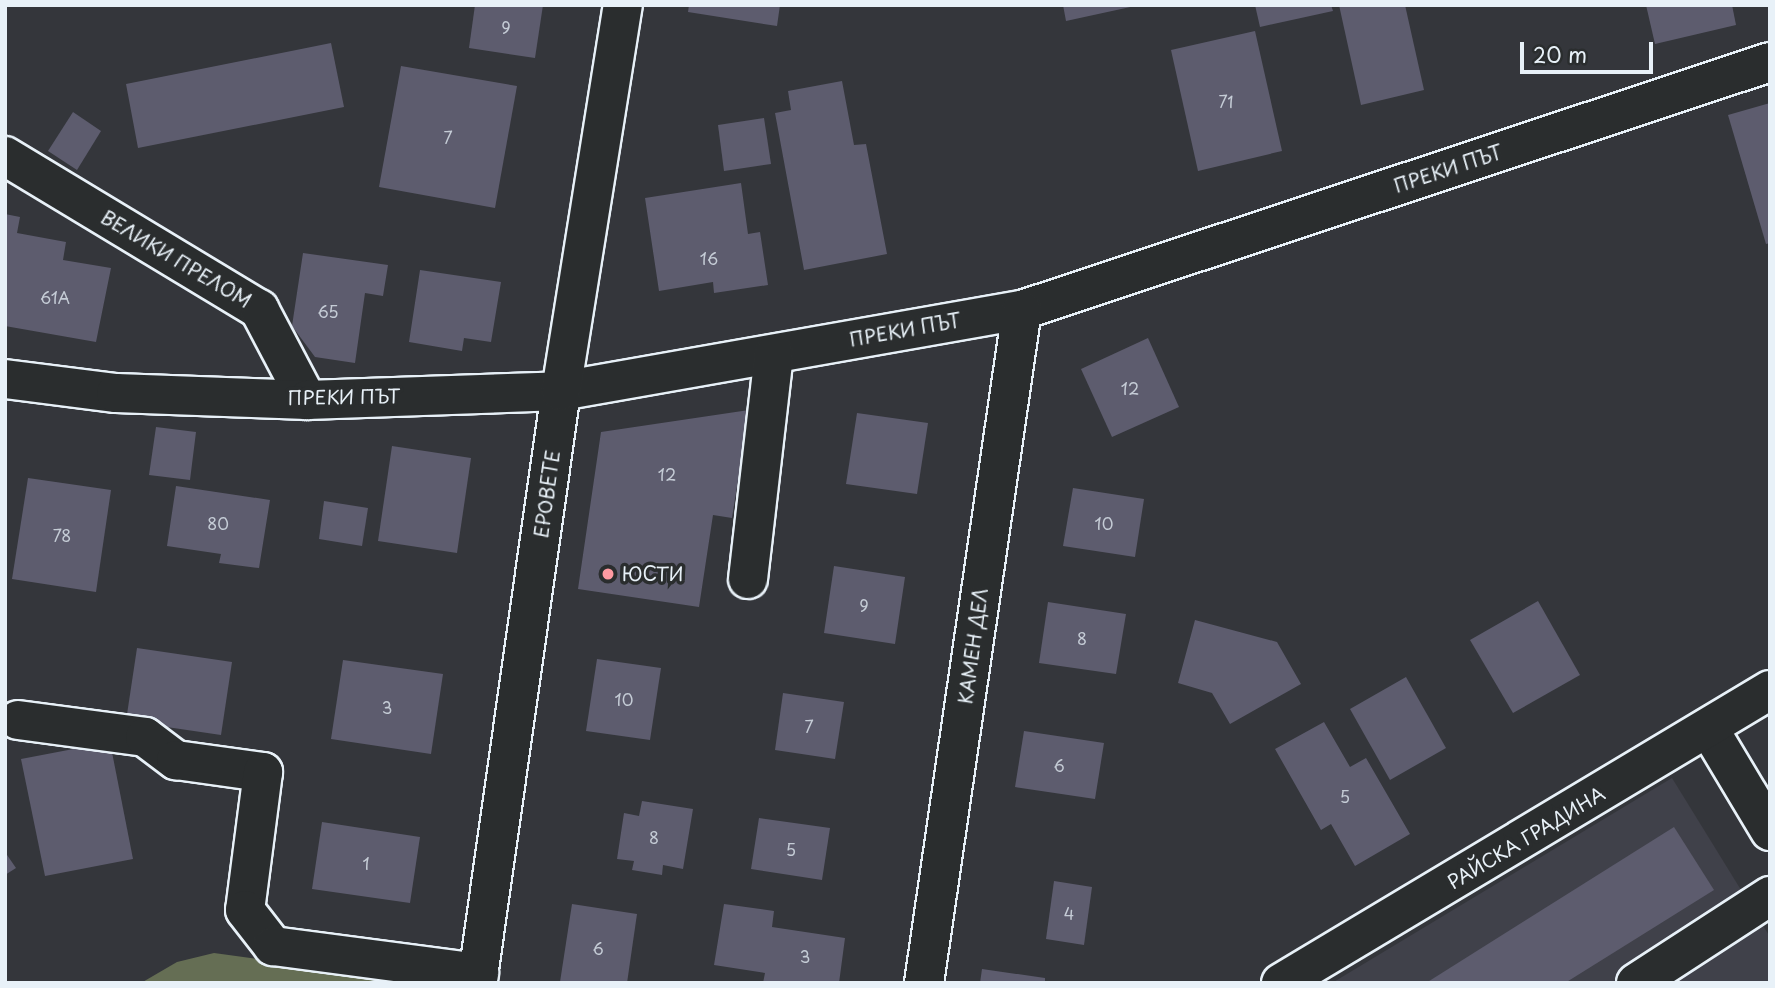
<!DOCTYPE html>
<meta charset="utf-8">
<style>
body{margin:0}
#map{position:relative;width:1775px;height:988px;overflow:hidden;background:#34363b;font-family:"Playpen Sans",sans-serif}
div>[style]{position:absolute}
.built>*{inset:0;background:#40414a}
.green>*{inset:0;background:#656e54}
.building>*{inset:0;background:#5d5c6e}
.roads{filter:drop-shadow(2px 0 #e8f1f8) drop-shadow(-2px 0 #e8f1f8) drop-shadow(0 2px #e8f1f8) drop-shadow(0 -2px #e8f1f8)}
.minor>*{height:38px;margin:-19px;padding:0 19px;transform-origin:19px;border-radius:19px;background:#2a2d2e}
.dots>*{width:19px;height:19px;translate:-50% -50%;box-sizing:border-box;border:4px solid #2a2d2e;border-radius:50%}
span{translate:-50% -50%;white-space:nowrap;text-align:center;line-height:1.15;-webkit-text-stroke:7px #2a2d2e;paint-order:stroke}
.number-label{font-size:16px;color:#c5ccd6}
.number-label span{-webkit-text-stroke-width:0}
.street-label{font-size:19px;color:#e8f1f8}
.poi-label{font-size:19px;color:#e8f1f8}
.left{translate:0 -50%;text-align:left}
.frame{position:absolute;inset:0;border:7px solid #e8f1f8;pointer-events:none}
.scale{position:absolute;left:1520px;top:42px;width:133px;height:32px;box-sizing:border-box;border:4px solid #e8f1f8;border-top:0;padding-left:9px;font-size:21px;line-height:24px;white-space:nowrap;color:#e8f1f8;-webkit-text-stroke:5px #2a2d2e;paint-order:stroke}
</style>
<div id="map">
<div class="built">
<i style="clip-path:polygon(1672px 778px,1770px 937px,1770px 983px,1332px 983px)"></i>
</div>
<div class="green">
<i style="clip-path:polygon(214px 953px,437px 983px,141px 983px,177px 962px)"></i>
</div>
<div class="building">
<i style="clip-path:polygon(475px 5px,543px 5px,535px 58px,469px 48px)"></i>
<i style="clip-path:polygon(689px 5px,780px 5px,777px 26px,688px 12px)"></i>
<i style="clip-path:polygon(1063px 5px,1135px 5px,1135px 6px,1066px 21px)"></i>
<i style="clip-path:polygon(1255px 5px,1331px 5px,1333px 11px,1260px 27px)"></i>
<i style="clip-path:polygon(1339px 5px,1405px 5px,1424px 90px,1361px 105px)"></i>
<i style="clip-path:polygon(1646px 5px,1732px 5px,1736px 25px,1655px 44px)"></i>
<i style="clip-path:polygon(1255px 31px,1282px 151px,1198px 171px,1171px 50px)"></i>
<i style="clip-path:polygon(331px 43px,344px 107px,138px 148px,126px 84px)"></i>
<i style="clip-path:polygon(401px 66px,517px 86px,495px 208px,379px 187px)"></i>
<i style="clip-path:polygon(842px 81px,854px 145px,866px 144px,887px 254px,804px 270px,775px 113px,791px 110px,788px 91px)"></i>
<i style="clip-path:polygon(1770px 103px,1770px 243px,1766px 244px,1728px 115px)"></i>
<i style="clip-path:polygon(73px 112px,101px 131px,77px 170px,48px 151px)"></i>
<i style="clip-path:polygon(764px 118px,771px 164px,724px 171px,718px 125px)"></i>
<i style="clip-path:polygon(741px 183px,748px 234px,760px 232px,768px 285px,714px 293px,713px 282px,659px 291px,645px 198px)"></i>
<i style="clip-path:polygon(5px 214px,20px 217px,17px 233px,66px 242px,63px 260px,111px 268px,96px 342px,5px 326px)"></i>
<i style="clip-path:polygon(303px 253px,388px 265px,383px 296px,365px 293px,355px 363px,315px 357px,292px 326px)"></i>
<i style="clip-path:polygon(420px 270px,501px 282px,491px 342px,464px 338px,462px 351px,409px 342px)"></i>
<i style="clip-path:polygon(1148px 338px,1179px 407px,1112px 437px,1081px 369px)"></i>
<i style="clip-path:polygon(749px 410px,732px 518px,713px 515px,699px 607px,578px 589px,601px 432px)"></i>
<i style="clip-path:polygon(857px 413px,928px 423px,917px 494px,846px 484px)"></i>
<i style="clip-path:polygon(156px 427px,196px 432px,190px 480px,149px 475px)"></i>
<i style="clip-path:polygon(392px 446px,471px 458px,457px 553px,378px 541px)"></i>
<i style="clip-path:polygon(28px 478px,111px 490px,96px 592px,12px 579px)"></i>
<i style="clip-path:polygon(176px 486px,270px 500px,259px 568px,219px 563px,221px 554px,167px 546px)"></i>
<i style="clip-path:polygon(1073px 488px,1144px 499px,1135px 557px,1063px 546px)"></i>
<i style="clip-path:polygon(324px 501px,368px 508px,362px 546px,319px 539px)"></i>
<i style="clip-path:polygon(834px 566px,905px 577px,895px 644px,824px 633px)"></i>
<i style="clip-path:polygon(1538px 601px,1580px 675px,1513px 713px,1470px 640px)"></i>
<i style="clip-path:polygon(1048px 602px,1126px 614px,1116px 674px,1039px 663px)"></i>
<i style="clip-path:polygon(1195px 620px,1277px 642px,1301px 684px,1230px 724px,1212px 693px,1178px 683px)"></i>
<i style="clip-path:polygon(137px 648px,232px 662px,221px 735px,126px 721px)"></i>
<i style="clip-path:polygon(597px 659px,661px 668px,650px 740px,586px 731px)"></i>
<i style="clip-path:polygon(343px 660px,443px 674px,431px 754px,331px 739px)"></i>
<i style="clip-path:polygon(1406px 677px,1446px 748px,1390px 780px,1350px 709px)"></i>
<i style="clip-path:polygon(783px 693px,844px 702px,835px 759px,775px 750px)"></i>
<i style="clip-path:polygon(1324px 722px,1350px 767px,1366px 758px,1410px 834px,1355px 866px,1331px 824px,1321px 830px,1275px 749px)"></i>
<i style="clip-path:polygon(1024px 731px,1104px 743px,1095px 799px,1015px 787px)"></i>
<i style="clip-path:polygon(110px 742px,133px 859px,45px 876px,21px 759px)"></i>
<i style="clip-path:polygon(642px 801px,693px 809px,683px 869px,663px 865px,662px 875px,632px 870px,634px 861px,617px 859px,624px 813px,639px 816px)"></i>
<i style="clip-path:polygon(759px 818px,830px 828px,822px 880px,751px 869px)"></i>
<i style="clip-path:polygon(322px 822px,420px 837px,410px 903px,312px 889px)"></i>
<i style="clip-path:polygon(1674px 827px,1714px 890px,1565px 983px,1426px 983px)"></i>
<i style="clip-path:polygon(5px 852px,16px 868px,5px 875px)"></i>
<i style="clip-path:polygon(1054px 881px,1092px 887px,1084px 945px,1046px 939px)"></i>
<i style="clip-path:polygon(572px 904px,637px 914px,627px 983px,560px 982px)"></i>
<i style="clip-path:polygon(724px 904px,774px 911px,772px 927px,845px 938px,839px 983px,763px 983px,765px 973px,714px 965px)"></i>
<i style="clip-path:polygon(982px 969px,1045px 978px,1045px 983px,980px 983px)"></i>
</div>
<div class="roads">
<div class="minor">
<i style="left:5px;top:156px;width:297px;rotate:31.1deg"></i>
<i style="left:259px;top:309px;width:103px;rotate:62.2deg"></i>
<i style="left:5px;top:379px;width:112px;rotate:7.2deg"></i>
<i style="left:116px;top:393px;width:191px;rotate:2.1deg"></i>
<i style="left:307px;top:400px;width:254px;rotate:-2deg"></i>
<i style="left:561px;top:391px;width:468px;rotate:-10deg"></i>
<i style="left:1022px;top:310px;width:788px;rotate:-18.34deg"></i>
<i style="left:748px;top:579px;width:226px;rotate:-83.4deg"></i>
<i style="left:18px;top:720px;width:128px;rotate:7.6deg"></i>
<i style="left:145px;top:737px;width:39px;rotate:37deg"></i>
<i style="left:176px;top:760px;width:88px;rotate:7.9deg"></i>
<i style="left:263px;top:772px;width:139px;rotate:97.4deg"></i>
<i style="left:245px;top:910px;width:46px;rotate:52.1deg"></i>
<i style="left:273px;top:946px;width:208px;rotate:7.5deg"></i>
<i style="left:1709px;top:729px;width:119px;rotate:59.1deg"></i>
<i style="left:477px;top:983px;width:598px;rotate:-81.92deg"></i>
<i style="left:561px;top:391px;width:391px;rotate:-80.9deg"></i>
<i style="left:924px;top:983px;width:680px;rotate:-81.72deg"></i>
<i style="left:1281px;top:983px;width:570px;rotate:-30.93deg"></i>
<i style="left:1636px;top:983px;width:160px;rotate:-33deg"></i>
</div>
</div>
<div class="dots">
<i style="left:608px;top:574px;background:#ff9aa2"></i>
</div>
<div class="number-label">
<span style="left:506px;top:27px">9</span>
<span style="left:1226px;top:101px">71</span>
<span style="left:448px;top:137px">7</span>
<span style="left:709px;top:258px">16</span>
<span style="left:55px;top:297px">61А</span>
<span style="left:328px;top:311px">65</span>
<span style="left:1130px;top:388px">12</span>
<span style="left:667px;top:474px">12</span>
<span style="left:218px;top:523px">80</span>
<span style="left:1104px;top:523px">10</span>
<span style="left:62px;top:535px">78</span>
<span style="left:864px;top:605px">9</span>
<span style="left:1082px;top:638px">8</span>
<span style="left:624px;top:699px">10</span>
<span style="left:387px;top:707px">3</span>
<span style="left:809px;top:726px">7</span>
<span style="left:1059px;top:765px">6</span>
<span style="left:1345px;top:796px">5</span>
<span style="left:654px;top:837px">8</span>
<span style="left:791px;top:849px">5</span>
<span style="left:366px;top:863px">1</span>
<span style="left:1069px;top:913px">4</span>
<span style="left:598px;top:948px">6</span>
<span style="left:805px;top:956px">3</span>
</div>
<div class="street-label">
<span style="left:1448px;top:169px;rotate:-18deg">ПРЕКИ ПЪТ</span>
<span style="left:176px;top:259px;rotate:31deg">ВЕЛИКИ ПРЕЛОМ</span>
<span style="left:905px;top:330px;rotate:-10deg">ПРЕКИ ПЪТ</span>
<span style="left:344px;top:397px;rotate:-1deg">ПРЕКИ ПЪТ</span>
<span style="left:547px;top:494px;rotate:-82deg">ЕРОВЕТЕ</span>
<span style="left:973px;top:646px;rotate:-82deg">КАМЕН ДЕЛ</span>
<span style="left:1526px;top:838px;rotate:-31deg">РАЙСКА ГРАДИНА</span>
</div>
<div class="poi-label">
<span class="left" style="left:622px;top:574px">ЮСТИ</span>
</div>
<div class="frame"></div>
<div class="scale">20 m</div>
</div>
